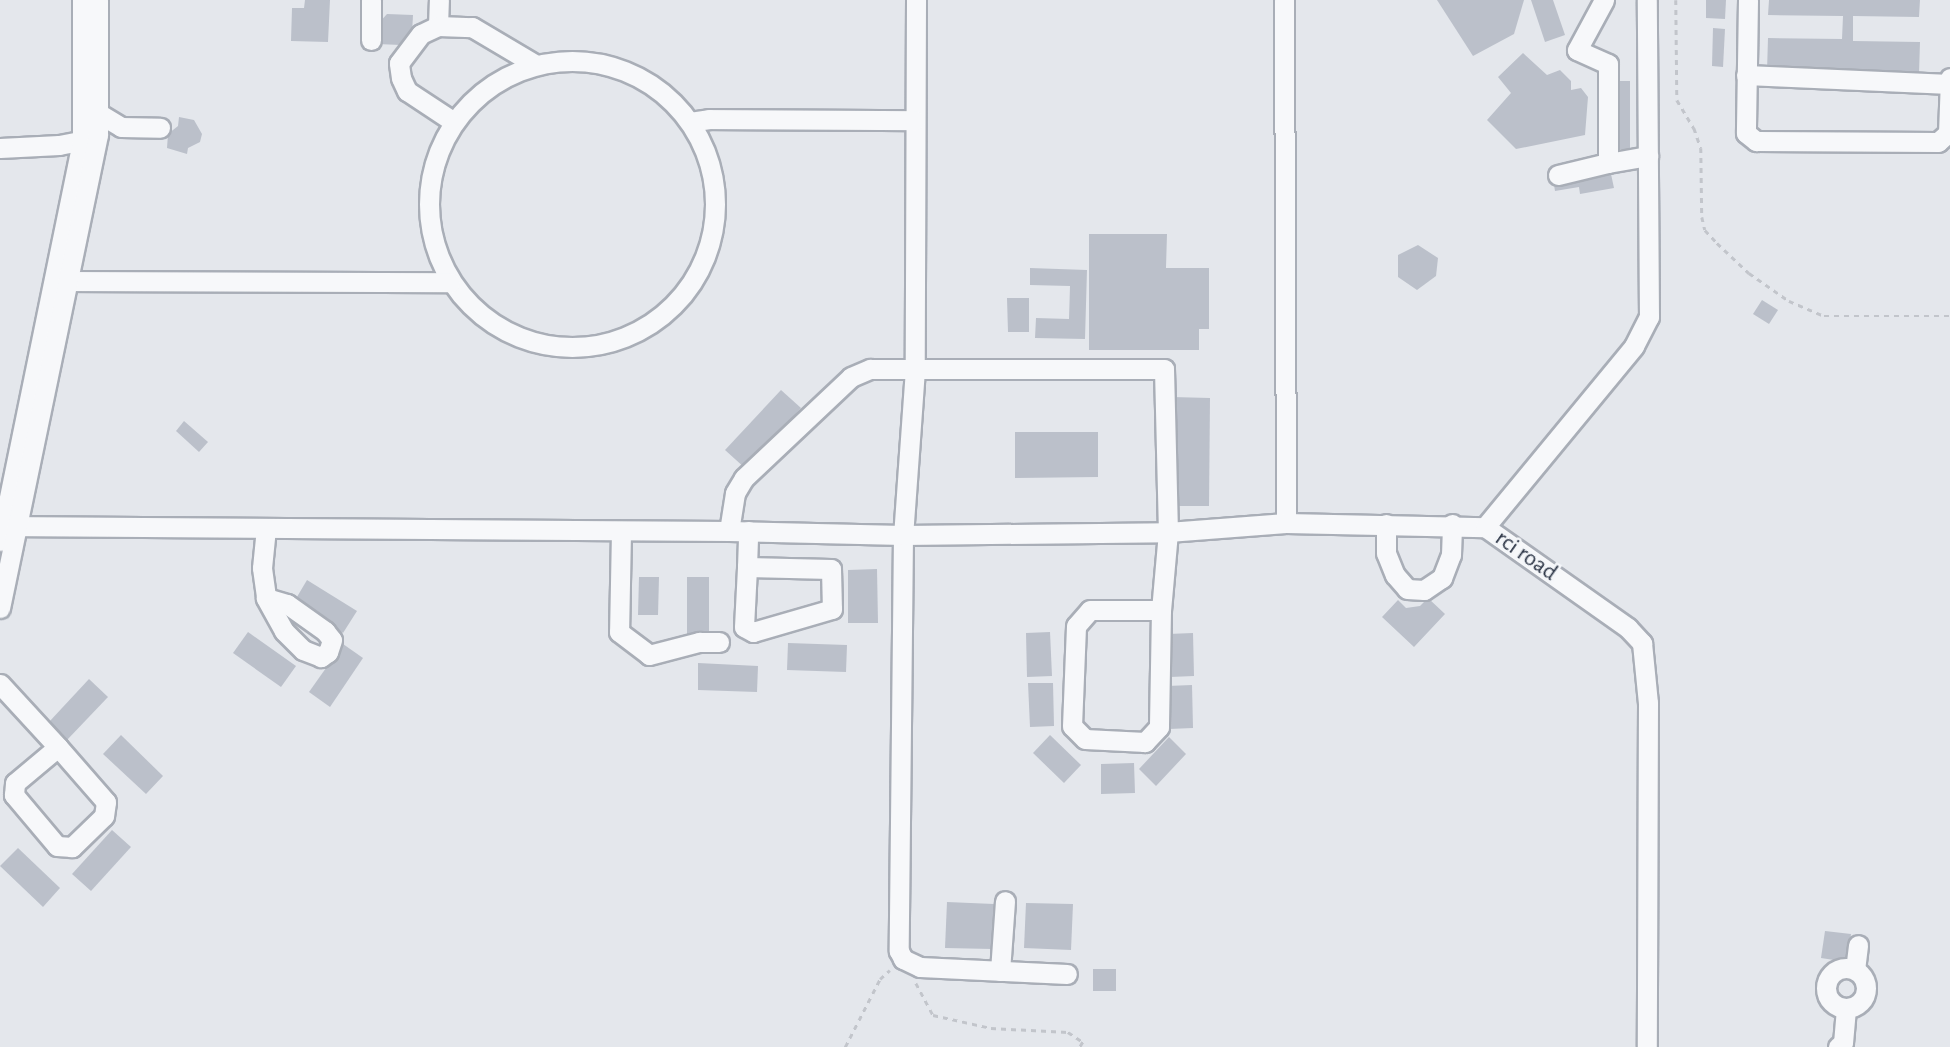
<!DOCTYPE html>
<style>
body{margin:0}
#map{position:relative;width:1950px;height:1047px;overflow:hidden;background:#e4e7ec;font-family:"Alegreya Sans",sans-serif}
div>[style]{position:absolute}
.building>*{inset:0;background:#bbc0ca}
.path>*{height:2.5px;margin-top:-1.25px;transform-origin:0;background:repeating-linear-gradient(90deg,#c2c5cb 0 5px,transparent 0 10px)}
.roads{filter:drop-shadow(2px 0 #a9aeb7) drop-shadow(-2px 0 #a9aeb7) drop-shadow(0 2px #a9aeb7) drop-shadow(0 -2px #a9aeb7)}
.minor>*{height:19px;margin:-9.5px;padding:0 9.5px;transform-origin:9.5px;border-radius:9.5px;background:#f7f8fa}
.minor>.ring{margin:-9.5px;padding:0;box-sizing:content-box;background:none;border:19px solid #f7f8fa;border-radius:50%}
span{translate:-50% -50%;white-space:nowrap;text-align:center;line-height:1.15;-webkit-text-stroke:5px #f4f6f9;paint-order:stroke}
.street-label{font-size:24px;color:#2b3445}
</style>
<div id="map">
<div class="building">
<i style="clip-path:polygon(305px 0,330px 0,328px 42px,291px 41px,292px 8px,304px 8px)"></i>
<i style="clip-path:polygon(1437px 0,1524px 0,1514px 34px,1473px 56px)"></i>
<i style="clip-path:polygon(1531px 0,1553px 0,1565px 35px,1545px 42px)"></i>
<i style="clip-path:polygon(1706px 0,1726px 0,1725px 19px,1706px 18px)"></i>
<i style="clip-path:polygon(1769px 0,1920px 0,1919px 17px,1853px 16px,1853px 41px,1920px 42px,1919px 74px,1767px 71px,1768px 38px,1842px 39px,1843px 16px,1768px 15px)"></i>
<i style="clip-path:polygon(387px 14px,413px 15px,412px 34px,401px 45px,377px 44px,378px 24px)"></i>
<i style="clip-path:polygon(1713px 28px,1725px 29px,1723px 67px,1712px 66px)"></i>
<i style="clip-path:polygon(1523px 53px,1547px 75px,1560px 70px,1571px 81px,1571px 90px,1581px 88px,1588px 97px,1585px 135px,1516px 149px,1487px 120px,1511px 93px,1498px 77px)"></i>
<i style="clip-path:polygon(1612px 81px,1630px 81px,1630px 149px,1612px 149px)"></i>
<i style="clip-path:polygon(179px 117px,194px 120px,202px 134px,200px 142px,188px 148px,187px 154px,167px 148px,168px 134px,178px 126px)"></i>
<i style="clip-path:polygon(1611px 174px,1614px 188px,1580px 194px,1579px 187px,1555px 191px,1554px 185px)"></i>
<i style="clip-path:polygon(1089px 234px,1167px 234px,1166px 268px,1209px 268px,1209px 329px,1199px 329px,1199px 350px,1089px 350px)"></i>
<i style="clip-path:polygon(1418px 245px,1438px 258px,1436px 276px,1417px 290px,1398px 277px,1398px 255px)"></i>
<i style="clip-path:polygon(1030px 268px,1087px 270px,1085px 339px,1035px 338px,1036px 318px,1069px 319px,1070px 286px,1030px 285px)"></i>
<i style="clip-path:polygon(1007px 298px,1029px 298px,1029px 332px,1008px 332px)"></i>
<i style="clip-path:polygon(1762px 300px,1778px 310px,1769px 324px,1753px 314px)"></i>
<i style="clip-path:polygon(781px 390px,801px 408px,746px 469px,725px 450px)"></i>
<i style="clip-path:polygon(1172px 397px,1210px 398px,1209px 506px,1171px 506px)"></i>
<i style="clip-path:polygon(184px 421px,208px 442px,199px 452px,176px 431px)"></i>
<i style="clip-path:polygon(1015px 432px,1098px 432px,1098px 477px,1015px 478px)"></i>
<i style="clip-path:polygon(877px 569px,878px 623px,848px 623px,848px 570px)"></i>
<i style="clip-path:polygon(639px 577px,659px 577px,658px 615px,638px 615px)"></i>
<i style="clip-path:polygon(687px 577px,709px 577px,709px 635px,687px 635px)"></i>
<i style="clip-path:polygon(307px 580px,357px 611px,343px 633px,294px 602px)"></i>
<i style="clip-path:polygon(1428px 598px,1445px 614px,1414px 647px,1382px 617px,1398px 600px,1406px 608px,1420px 606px)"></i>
<i style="clip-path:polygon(248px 632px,296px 666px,281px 687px,233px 653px)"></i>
<i style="clip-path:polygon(1050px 632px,1052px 676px,1027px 677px,1026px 633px)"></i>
<i style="clip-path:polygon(1193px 633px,1194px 676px,1170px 677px,1168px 634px)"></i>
<i style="clip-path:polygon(788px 643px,847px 645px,846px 672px,787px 670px)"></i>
<i style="clip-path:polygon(343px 644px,363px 658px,330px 707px,309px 692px)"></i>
<i style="clip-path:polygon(698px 663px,758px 666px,757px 692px,698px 690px)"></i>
<i style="clip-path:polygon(89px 679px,108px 697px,67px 740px,49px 722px)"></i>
<i style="clip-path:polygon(1028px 683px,1053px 683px,1054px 726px,1030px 727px)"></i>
<i style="clip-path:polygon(1192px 685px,1193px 728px,1169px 729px,1167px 686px)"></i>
<i style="clip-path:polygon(121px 735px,163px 776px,146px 794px,103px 754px)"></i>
<i style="clip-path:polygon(1050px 735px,1081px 765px,1064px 783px,1033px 753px)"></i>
<i style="clip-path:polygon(1169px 737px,1186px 754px,1156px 786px,1139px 769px)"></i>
<i style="clip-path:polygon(1134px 763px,1135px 793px,1101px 794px,1101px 764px)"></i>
<i style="clip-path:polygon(112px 830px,131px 847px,91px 891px,72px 874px)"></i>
<i style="clip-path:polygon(18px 848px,60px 888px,43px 907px,0 866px)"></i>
<i style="clip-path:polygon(947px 902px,994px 904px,992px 949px,945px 948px)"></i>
<i style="clip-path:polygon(1026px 903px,1073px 904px,1071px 950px,1024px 948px)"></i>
<i style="clip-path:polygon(1825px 931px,1851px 934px,1847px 962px,1821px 958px)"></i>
<i style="clip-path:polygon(1093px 969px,1116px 969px,1116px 991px,1093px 991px)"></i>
</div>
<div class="path">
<i style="left:1676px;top:0;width:100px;rotate:89.4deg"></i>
<i style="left:1677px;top:100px;width:33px;rotate:59deg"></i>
<i style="left:1694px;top:128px;width:21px;rotate:71deg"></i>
<i style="left:1701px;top:148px;width:69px;rotate:89.2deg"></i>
<i style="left:1702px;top:217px;width:13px;rotate:77deg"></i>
<i style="left:1705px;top:230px;width:18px;rotate:47deg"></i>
<i style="left:1717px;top:243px;width:44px;rotate:43.2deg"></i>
<i style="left:1749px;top:273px;width:49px;rotate:35deg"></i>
<i style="left:1789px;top:301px;width:38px;rotate:23deg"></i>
<i style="left:1824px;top:316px;width:126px"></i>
<i style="left:916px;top:983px;width:36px;rotate:62deg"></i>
<i style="left:933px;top:1015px;width:59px;rotate:12.6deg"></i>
<i style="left:991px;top:1028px;width:77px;rotate:3deg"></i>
<i style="left:1068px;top:1032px;width:18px;rotate:34deg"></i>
<i style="left:1083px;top:1042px;width:6px;rotate:121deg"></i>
<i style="left:845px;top:1047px;width:76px;rotate:-62.8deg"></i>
<i style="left:880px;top:979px;width:13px;rotate:-42deg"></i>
</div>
<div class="roads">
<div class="minor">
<i style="left:916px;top:0;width:369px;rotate:90.2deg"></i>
<i style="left:915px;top:369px;width:166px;rotate:94.1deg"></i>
<i style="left:903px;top:535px;width:416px;rotate:90.6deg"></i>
<i style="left:899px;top:951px;width:9px;rotate:63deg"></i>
<i style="left:903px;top:959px;width:19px;rotate:25deg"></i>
<i style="left:920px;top:967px;width:147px;rotate:2.7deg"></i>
<i style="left:1284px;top:0;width:523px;rotate:89.78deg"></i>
<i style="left:1748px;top:0;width:133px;rotate:90.9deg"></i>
<i style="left:1746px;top:133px;width:13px;rotate:39deg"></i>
<i style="left:1756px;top:141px;width:182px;rotate:0.3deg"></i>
<i style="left:1938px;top:142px;width:13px;rotate:-42deg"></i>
<i style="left:1948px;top:133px;width:55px;rotate:-87.9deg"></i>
<i style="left:438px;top:26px;width:26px;rotate:-88deg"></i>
<i style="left:371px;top:40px;width:40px;rotate:-90deg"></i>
<i class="ring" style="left:429px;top:61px;width:267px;height:267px"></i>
<i style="left:1746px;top:75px;width:204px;rotate:2.5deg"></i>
<i style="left:98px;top:113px;width:27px;rotate:31deg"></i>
<i style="left:121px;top:127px;width:39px;rotate:1deg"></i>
<i style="left:454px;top:122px;width:56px;rotate:-146.6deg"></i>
<i style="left:407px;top:91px;width:14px;rotate:-115deg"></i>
<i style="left:401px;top:78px;width:15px;rotate:-98deg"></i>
<i style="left:399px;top:63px;width:36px;rotate:-53deg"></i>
<i style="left:421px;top:34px;width:19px;rotate:-25deg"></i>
<i style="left:438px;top:26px;width:34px;rotate:2deg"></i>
<i style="left:472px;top:27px;width:74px;rotate:30.7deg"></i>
<i style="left:690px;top:122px;width:19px;rotate:-9deg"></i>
<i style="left:709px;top:119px;width:206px;rotate:0.3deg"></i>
<i style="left:0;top:148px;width:59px;rotate:-2.9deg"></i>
<i style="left:59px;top:145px;width:33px;rotate:-11deg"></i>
<i style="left:1608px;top:163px;width:41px;rotate:-9.9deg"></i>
<i style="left:1558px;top:175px;width:51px;rotate:-13.5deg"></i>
<i style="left:1608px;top:163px;width:99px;rotate:-90deg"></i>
<i style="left:1608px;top:64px;width:34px;rotate:-156deg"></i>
<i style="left:1577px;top:50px;width:57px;rotate:-61.6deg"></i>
<i style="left:70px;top:281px;width:380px;rotate:0.2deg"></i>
<i style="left:1386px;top:524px;width:29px;rotate:90deg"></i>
<i style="left:1386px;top:553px;width:24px;rotate:68deg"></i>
<i style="left:1395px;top:575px;width:18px;rotate:49deg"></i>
<i style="left:1407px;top:589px;width:17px;rotate:3deg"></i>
<i style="left:1424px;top:590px;width:22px;rotate:-34deg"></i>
<i style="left:1442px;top:578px;width:25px;rotate:-69deg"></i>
<i style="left:1451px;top:555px;width:31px;rotate:-88deg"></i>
<i style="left:0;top:526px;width:729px;rotate:0.39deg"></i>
<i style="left:729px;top:531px;width:174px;rotate:1.3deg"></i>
<i style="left:903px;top:535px;width:265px;rotate:-0.6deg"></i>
<i style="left:1168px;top:532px;width:118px;rotate:-4.4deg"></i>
<i style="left:1286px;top:523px;width:199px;rotate:1.2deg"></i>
<i style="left:1485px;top:527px;width:175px;rotate:35.2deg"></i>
<i style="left:1628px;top:628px;width:21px;rotate:47deg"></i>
<i style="left:1642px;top:643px;width:60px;rotate:84.3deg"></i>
<i style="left:1648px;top:703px;width:344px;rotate:90.2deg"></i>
<i style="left:1485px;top:527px;width:234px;rotate:-50.5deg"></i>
<i style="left:1634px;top:346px;width:33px;rotate:-63deg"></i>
<i style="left:1649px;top:317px;width:317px;rotate:-90.4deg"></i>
<i style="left:266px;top:528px;width:40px;rotate:95.7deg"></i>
<i style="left:262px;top:568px;width:30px;rotate:82deg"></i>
<i style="left:266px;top:598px;width:22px;rotate:16deg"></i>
<i style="left:287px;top:604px;width:47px;rotate:35.4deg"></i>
<i style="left:325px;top:631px;width:11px;rotate:52deg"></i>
<i style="left:332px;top:640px;width:13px;rotate:108deg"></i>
<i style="left:328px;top:652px;width:9px;rotate:144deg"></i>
<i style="left:321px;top:657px;width:19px;rotate:-159deg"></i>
<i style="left:303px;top:650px;width:27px;rotate:-135deg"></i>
<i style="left:284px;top:631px;width:38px;rotate:-119deg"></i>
<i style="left:621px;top:531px;width:101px;rotate:91.1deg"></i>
<i style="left:619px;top:632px;width:38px;rotate:37deg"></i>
<i style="left:649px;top:655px;width:52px;rotate:-14.6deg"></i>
<i style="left:699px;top:642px;width:20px"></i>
<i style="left:729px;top:531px;width:38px;rotate:-81deg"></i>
<i style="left:735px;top:493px;width:17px;rotate:-59deg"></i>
<i style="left:744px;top:478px;width:147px;rotate:-43.3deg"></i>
<i style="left:851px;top:377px;width:21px;rotate:-23deg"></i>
<i style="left:870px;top:369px;width:294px"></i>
<i style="left:1164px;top:369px;width:163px;rotate:88.6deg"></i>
<i style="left:1168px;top:532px;width:78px;rotate:95.1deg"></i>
<i style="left:1161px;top:610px;width:117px;rotate:91deg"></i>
<i style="left:1159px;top:727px;width:21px;rotate:133deg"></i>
<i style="left:1145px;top:742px;width:60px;rotate:-177.1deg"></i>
<i style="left:1085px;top:739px;width:18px;rotate:-135deg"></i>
<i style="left:1072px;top:726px;width:100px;rotate:-87.7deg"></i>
<i style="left:1076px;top:626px;width:21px;rotate:-49deg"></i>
<i style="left:1090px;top:610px;width:71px"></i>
<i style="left:0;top:541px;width:406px;rotate:-78.4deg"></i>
<i style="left:82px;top:143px;width:143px;rotate:-90deg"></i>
<i style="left:747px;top:567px;width:84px;rotate:1.4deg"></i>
<i style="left:831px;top:569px;width:40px;rotate:88.6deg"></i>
<i style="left:832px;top:609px;width:82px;rotate:163.8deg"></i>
<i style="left:753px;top:632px;width:10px;rotate:-151deg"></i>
<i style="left:744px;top:627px;width:60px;rotate:-87.1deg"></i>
<i style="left:747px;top:567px;width:36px;rotate:-88deg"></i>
<i style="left:0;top:608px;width:483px;rotate:-78.3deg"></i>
<i style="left:98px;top:135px;width:135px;rotate:-90deg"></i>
<i style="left:0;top:684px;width:86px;rotate:47.4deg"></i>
<i style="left:58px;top:747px;width:73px;rotate:48.9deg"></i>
<i style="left:106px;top:802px;width:14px;rotate:98deg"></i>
<i style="left:104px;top:816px;width:45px;rotate:135.9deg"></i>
<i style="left:72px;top:847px;width:15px;rotate:-176deg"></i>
<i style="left:57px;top:846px;width:67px;rotate:-130.1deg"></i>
<i style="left:14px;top:795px;width:12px;rotate:-85deg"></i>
<i style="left:15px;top:783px;width:56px;rotate:-39.9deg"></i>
<i class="ring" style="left:1826px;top:968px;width:21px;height:21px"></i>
<i style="left:1855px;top:970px;width:25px;rotate:-83deg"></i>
<i style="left:1000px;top:971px;width:70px;rotate:-85.9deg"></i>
<i style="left:1838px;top:1047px;width:6px;rotate:-39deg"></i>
<i style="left:1843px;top:1043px;width:35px;rotate:-85deg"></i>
</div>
</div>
<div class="street-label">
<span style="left:1526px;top:556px;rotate:35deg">rci road</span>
</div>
</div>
